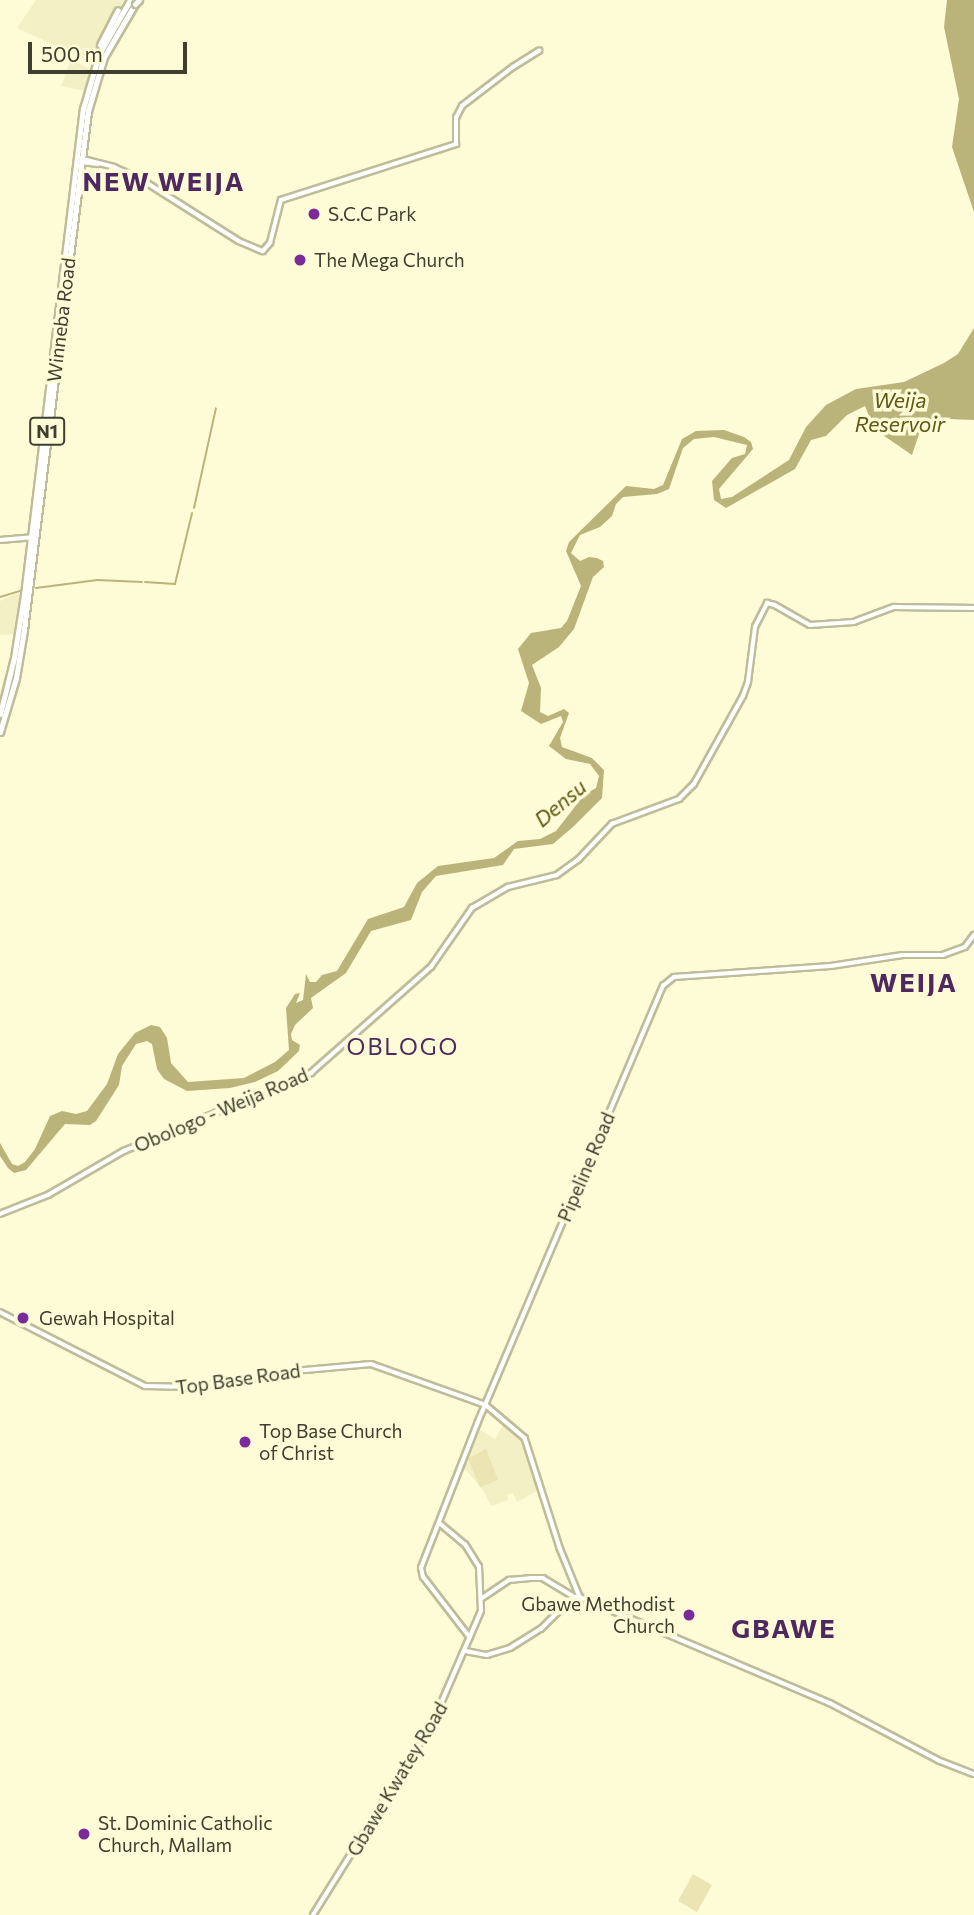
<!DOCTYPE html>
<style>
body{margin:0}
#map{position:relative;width:974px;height:1915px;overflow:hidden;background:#fefbd7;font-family:Commissioner,sans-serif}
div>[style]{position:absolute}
.built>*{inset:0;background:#f4f0c5}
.green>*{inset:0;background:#eae5b2}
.water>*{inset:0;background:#bbb47a}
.stream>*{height:2px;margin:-1px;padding:0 1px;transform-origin:1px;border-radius:1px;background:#bbb47a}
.roads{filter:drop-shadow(2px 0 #bfbc9a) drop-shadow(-2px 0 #bfbc9a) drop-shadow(0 2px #bfbc9a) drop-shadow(0 -2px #bfbc9a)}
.tertiary>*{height:3.5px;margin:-1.75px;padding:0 1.75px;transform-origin:1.75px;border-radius:1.75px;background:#fff}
.trunk>*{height:5px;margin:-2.5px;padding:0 2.5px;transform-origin:2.5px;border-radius:2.5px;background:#fff}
.bridges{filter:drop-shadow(2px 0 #bfbc9a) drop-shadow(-2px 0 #bfbc9a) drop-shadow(0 2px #bfbc9a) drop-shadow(0 -2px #bfbc9a)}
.trunk-bridge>*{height:5px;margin:-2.5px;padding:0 2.5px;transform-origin:2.5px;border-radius:2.5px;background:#fff}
.dots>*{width:19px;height:19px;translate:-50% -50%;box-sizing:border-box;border:4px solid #fefbd7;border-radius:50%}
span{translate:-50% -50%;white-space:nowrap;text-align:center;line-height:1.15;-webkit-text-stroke:7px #fefbd7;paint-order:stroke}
.shield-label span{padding:2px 5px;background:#fefbd7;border:2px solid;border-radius:5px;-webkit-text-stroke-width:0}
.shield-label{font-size:18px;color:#3f3e2f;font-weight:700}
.poi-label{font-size:19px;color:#3f3e2f}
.left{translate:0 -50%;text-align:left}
.right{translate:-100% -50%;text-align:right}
.street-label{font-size:19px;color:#3f3e2f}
.water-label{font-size:21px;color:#605814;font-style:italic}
.quarter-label{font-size:23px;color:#4f285f;letter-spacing:2px}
.district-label{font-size:26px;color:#4f285f;font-weight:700;letter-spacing:2px}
.scale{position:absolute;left:28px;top:42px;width:159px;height:32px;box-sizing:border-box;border:4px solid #3f3e2f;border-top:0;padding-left:9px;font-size:21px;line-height:24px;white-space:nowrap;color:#3f3e2f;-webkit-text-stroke:5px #fefbd7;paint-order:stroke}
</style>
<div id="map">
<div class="built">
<i style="clip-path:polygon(36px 0,124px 0,91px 62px,17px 28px)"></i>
<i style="clip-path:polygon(71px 59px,91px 70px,85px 91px,61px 86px)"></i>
<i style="clip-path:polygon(17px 593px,20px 594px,15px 634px,0 635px,0 601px)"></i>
<i style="clip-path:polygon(506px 1421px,522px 1437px,534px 1469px,539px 1490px,517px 1502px,513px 1493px,507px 1495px,508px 1500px,491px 1506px,483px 1490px,464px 1468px,479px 1429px,495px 1439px)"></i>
</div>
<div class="green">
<i style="clip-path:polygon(486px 1449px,498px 1480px,480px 1487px,468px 1459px)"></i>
<i style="clip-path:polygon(693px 1874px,712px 1885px,697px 1912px,678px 1901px)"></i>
</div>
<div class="water">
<i style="clip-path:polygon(947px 0,974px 0,974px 212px,952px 147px,959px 99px,944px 27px)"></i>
<i style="clip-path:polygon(974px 328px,974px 420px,949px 419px,928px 426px,919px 434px,912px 455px,874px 429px,865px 406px,847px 415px,826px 436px,811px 440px,795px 469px,726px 508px,714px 500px,712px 481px,732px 458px,745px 454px,747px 445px,714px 437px,694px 439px,683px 448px,669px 489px,657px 494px,623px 497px,616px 504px,612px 516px,600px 527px,580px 535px,571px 553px,580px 561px,589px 557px,597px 558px,603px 561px,604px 567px,593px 577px,574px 629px,559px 647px,532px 665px,541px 688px,540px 712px,548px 716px,564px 709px,569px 713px,560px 738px,562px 747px,592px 758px,604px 770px,602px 798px,574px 826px,553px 844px,514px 849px,503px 865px,436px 876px,422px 892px,411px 920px,371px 931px,346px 973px,311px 998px,313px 1008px,295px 1025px,291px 1034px,292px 1040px,300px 1045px,299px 1051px,278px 1071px,255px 1082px,230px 1088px,187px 1091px,164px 1079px,157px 1069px,152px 1044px,147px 1041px,136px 1044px,122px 1066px,119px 1085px,96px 1121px,90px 1125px,65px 1124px,26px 1170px,14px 1173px,8px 1168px,0 1156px,0 1143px,12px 1164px,18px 1166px,25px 1162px,35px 1149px,50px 1116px,62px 1111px,76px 1114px,87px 1111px,107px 1084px,118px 1054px,135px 1033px,151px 1025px,160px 1027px,167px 1038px,171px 1063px,188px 1082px,244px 1078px,275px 1062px,289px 1050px,286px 1008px,295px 994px,300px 993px,296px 1003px,303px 1000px,306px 974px,310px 982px,316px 982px,322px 975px,337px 971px,368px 919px,404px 907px,417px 883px,438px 866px,494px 858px,518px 841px,540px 839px,556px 831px,584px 795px,596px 788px,599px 776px,590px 764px,566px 759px,549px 746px,563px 722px,561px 716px,541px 724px,521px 711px,529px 683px,518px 649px,531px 633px,561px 628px,567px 621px,581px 586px,566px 551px,569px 542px,626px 486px,654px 489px,663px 485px,682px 439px,696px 431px,724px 430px,744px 437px,751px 442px,753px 449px,719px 489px,721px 499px,732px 497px,789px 460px,806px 427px,826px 405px,856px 389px,904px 382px,944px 363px,958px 354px)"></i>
</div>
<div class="stream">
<i style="left:194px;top:508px;width:102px;rotate:-77.6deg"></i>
<i style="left:145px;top:582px;width:30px;rotate:4deg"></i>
<i style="left:175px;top:584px;width:73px;rotate:-76.5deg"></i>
<i style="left:36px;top:588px;width:62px;rotate:-7.5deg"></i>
<i style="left:97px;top:580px;width:45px;rotate:2.5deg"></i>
<i style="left:0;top:597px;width:21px;rotate:-17deg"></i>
</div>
<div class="roads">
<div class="tertiary">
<i style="left:83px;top:159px;width:32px;rotate:14deg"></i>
<i style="left:114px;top:167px;width:30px;rotate:24deg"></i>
<i style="left:141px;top:179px;width:116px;rotate:32.3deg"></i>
<i style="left:239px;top:241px;width:26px;rotate:23deg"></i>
<i style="left:263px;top:251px;width:11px;rotate:-49deg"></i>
<i style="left:270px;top:243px;width:44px;rotate:-75.7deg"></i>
<i style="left:281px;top:200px;width:184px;rotate:-17.7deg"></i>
<i style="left:456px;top:144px;width:26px;rotate:-90deg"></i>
<i style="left:456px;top:118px;width:13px;rotate:-63deg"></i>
<i style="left:462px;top:106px;width:64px;rotate:-37.4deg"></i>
<i style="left:513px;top:67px;width:31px;rotate:-32deg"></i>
<i style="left:81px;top:162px;width:17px;rotate:7deg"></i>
<i style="left:0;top:540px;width:32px;rotate:-5deg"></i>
<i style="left:0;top:1214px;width:52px;rotate:-21.6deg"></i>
<i style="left:48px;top:1195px;width:88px;rotate:-30.1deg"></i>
<i style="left:124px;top:1151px;width:203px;rotate:-22.6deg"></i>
<i style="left:311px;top:1073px;width:160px;rotate:-41.5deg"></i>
<i style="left:431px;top:967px;width:72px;rotate:-55.2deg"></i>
<i style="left:472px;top:908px;width:42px;rotate:-30.3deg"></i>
<i style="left:508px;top:887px;width:50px;rotate:-13.8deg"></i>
<i style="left:557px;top:875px;width:26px;rotate:-36deg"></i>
<i style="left:578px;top:860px;width:50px;rotate:-46.6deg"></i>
<i style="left:612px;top:824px;width:72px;rotate:-20.5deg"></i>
<i style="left:679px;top:799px;width:21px;rotate:-45deg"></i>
<i style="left:694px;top:784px;width:101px;rotate:-60.9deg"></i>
<i style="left:743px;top:696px;width:15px;rotate:-70deg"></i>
<i style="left:748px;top:682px;width:55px;rotate:-82.7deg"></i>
<i style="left:755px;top:627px;width:27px;rotate:-63deg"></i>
<i style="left:767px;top:603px;width:8px;rotate:14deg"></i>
<i style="left:775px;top:605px;width:40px;rotate:29.7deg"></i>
<i style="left:810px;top:625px;width:44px;rotate:-3.9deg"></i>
<i style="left:854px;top:622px;width:43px;rotate:-20.6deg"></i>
<i style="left:894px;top:607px;width:80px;rotate:0.7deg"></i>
<i style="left:0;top:1312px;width:163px;rotate:27deg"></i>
<i style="left:145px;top:1386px;width:47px;rotate:1.2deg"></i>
<i style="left:192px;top:1387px;width:103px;rotate:-8.9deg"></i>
<i style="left:294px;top:1371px;width:77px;rotate:-5.2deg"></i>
<i style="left:371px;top:1364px;width:122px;rotate:19.6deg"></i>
<i style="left:486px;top:1405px;width:51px;rotate:40.2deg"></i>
<i style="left:525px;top:1438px;width:115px;rotate:72.3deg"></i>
<i style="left:560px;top:1548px;width:53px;rotate:67.8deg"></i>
<i style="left:481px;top:1599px;width:34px;rotate:-34deg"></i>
<i style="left:509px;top:1580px;width:21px;rotate:-5deg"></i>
<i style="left:530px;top:1578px;width:13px"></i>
<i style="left:543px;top:1578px;width:35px;rotate:31deg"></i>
<i style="left:470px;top:1638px;width:77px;rotate:-127.6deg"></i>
<i style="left:423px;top:1577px;width:9px;rotate:-103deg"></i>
<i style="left:421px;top:1568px;width:155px;rotate:-68.7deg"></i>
<i style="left:477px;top:1424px;width:476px;rotate:-67deg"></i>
<i style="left:663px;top:986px;width:14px;rotate:-39deg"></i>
<i style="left:674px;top:977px;width:157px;rotate:-4deg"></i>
<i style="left:831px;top:966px;width:72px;rotate:-8.8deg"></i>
<i style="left:902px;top:955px;width:41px"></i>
<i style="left:943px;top:955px;width:23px;rotate:-20deg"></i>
<i style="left:965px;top:947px;width:15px;rotate:-53deg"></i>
<i style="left:466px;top:1651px;width:21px;rotate:11deg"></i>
<i style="left:487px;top:1655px;width:24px;rotate:-17deg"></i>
<i style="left:510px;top:1648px;width:36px;rotate:-32deg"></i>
<i style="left:541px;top:1629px;width:45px;rotate:-45deg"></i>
<i style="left:573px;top:1597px;width:7px"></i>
<i style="left:580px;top:1597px;width:272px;rotate:23deg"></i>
<i style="left:830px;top:1703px;width:124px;rotate:27.8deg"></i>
<i style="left:940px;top:1761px;width:36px;rotate:21deg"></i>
<i style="left:313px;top:1915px;width:227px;rotate:-58.1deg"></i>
<i style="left:433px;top:1722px;width:121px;rotate:-66.6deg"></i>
<i style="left:481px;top:1611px;width:44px;rotate:-92.6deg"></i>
<i style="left:479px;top:1567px;width:26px;rotate:-122deg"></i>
<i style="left:465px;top:1545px;width:33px;rotate:-140deg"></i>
</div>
<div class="trunk">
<i style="left:100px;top:45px;width:39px;rotate:-63deg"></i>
<i style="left:0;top:714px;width:58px;rotate:-76deg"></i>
<i style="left:14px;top:658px;width:64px;rotate:-81deg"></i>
<i style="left:24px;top:595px;width:490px;rotate:-83.1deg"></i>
<i style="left:83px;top:109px;width:57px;rotate:-73.8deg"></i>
<i style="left:99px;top:54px;width:62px;rotate:-60.1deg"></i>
<i style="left:0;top:732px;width:56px;rotate:-73.5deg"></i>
<i style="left:16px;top:678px;width:49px;rotate:-80.5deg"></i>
<i style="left:24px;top:630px;width:523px;rotate:-82.97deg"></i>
<i style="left:88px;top:111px;width:56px;rotate:-73.5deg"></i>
<i style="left:104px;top:57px;width:61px;rotate:-59.7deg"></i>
</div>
</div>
<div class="bridges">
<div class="trunk-bridge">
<i style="left:135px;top:4px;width:6px;rotate:-45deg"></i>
</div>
</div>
<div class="dots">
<i style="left:314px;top:214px;background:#7b2a9a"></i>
<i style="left:300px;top:260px;background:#7b2a9a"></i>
<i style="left:23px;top:1318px;background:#7b2a9a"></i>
<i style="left:245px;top:1442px;background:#7b2a9a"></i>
<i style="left:689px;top:1615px;background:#7b2a9a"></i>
<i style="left:84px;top:1834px;background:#7b2a9a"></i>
</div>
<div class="shield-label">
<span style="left:47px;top:431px">N1</span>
</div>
<div class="poi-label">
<span class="left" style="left:328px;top:214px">S.C.C Park</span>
<span class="left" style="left:314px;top:260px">The Mega Church</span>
<span class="left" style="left:39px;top:1318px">Gewah Hospital</span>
<span class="left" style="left:259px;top:1442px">Top Base Church<br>of Christ</span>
<span class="right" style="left:675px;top:1615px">Gbawe Methodist<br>Church</span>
<span class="left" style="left:98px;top:1834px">St. Dominic Catholic<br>Church, Mallam</span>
</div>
<div class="street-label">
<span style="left:61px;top:320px;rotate:-83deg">Winneba Road</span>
<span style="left:221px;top:1110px;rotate:-23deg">Obologo - Weija Road</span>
<span style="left:586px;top:1167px;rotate:-67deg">Pipeline Road</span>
<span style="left:238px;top:1379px;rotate:-8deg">Top Base Road</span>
<span style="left:397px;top:1779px;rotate:-59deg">Gbawe Kwatey Road</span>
</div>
<div class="water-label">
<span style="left:900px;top:412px">Weija<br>Reservoir</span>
<span style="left:560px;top:803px;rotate:-40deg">Densu</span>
</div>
<div class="quarter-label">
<span style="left:403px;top:1046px">OBLOGO</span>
</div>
<div class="district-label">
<span style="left:164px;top:181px">NEW WEIJA</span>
<span style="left:914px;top:982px">WEIJA</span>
<span style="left:784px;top:1628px">GBAWE</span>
</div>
<div class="scale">500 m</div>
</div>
